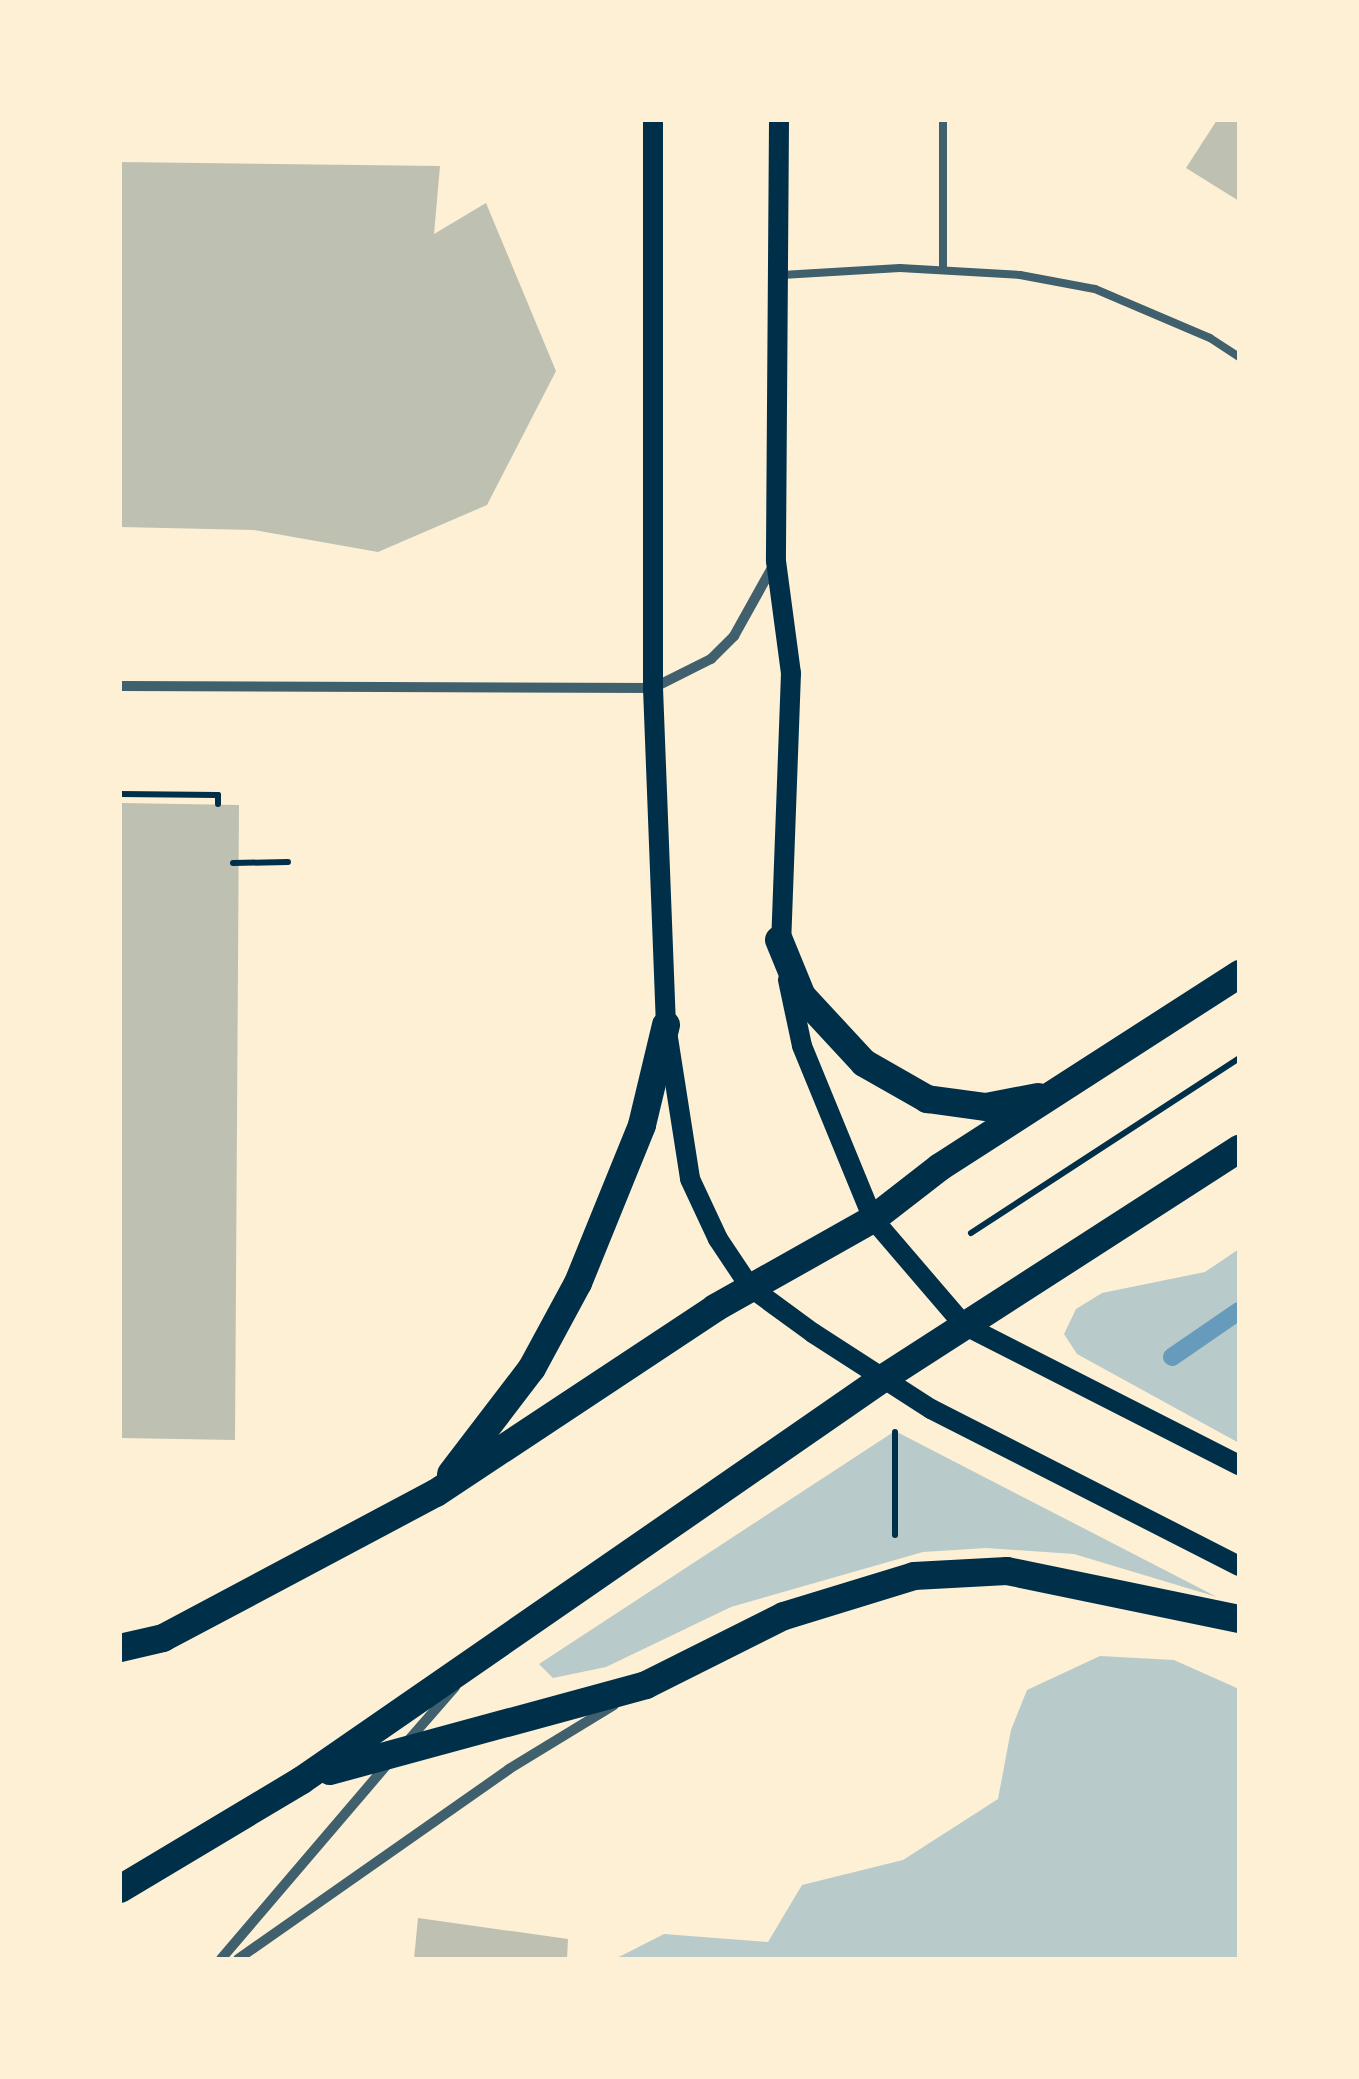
<!DOCTYPE html>
<style>
body{margin:0}
#map{position:relative;width:1359px;height:2079px;overflow:hidden;background:#fdf0d5;font-family:"Work Sans",sans-serif}
div>[style]{position:absolute}
.green>*{inset:0;background:#b9caca}
.stream>*{height:18px;margin:-9px;padding:0 9px;transform-origin:9px;border-radius:9px;background:#669bbc}
.building>*{inset:0;background:#bec0b2}
.path>*{height:6px;margin:-3px;padding:0 3px;transform-origin:3px;border-radius:3px;background:#003049}
.service>*{height:8px;margin:-4px;padding:0 4px;transform-origin:4px;border-radius:4px;background:#3f606c}
.minor>*{height:10px;margin:-5px;padding:0 5px;transform-origin:5px;border-radius:5px;background:#3f606c}
.secondary>*{height:20px;margin:-10px;padding:0 10px;transform-origin:10px;border-radius:10px;background:#003049}
.trunk>*{height:28px;margin:-14px;padding:0 14px;transform-origin:14px;border-radius:14px;background:#003049}
span{translate:-50% -50%;white-space:nowrap;text-align:center;line-height:1.15;-webkit-text-stroke:9px #fdf0d5;paint-order:stroke}
.frame{position:absolute;inset:0;border:122px solid #fdf0d5;pointer-events:none}
</style>
<div id="map">
<div class="green">
<i style="clip-path:polygon(1239px 1249px,1239px 1443px,1077px 1354px,1064px 1334px,1076px 1309px,1102px 1293px,1205px 1272px)"></i>
<i style="clip-path:polygon(895px 1431px,1217px 1597px,1074px 1554px,986px 1548px,923px 1552px,731px 1607px,606px 1667px,553px 1678px,539px 1664px)"></i>
<i style="clip-path:polygon(1100px 1656px,1174px 1660px,1239px 1689px,1239px 1959px,615px 1959px,664px 1934px,768px 1942px,802px 1885px,903px 1860px,998px 1799px,1011px 1730px,1027px 1690px)"></i>
</div>
<div class="stream">
<i style="left:1172px;top:1357px;width:81px;rotate:-34.5deg"></i>
</div>
<div class="building">
<i style="clip-path:polygon(1217px 120px,1239px 120px,1239px 201px,1186px 168px)"></i>
<i style="clip-path:polygon(120px 162px,440px 166px,434px 234px,486px 203px,556px 371px,487px 505px,378px 552px,254px 530px,120px 527px)"></i>
<i style="clip-path:polygon(120px 803px,239px 805px,235px 1440px,120px 1438px)"></i>
<i style="clip-path:polygon(418px 1918px,568px 1939px,567px 1959px,414px 1959px)"></i>
</div>
<div class="path">
<i style="left:120px;top:794px;width:98px;rotate:0.6deg"></i>
<i style="left:218px;top:795px;width:9px;rotate:90deg"></i>
<i style="left:233px;top:863px;width:55px;rotate:-1deg"></i>
<i style="left:971px;top:1233px;width:320px;rotate:-33.1deg"></i>
<i style="left:895px;top:1432px;width:103px;rotate:90deg"></i>
</div>
<div class="service">
<i style="left:943px;top:120px;width:149px;rotate:90deg"></i>
<i style="left:782px;top:275px;width:118px;rotate:-3.4deg"></i>
<i style="left:900px;top:268px;width:120px;rotate:3.3deg"></i>
<i style="left:1020px;top:275px;width:76px;rotate:10.6deg"></i>
<i style="left:1095px;top:289px;width:125px;rotate:23.1deg"></i>
<i style="left:1210px;top:338px;width:35px;rotate:33deg"></i>
</div>
<div class="minor">
<i style="left:120px;top:686px;width:533px;rotate:0.21deg"></i>
<i style="left:653px;top:688px;width:65px;rotate:-26.6deg"></i>
<i style="left:711px;top:659px;width:33px;rotate:-45deg"></i>
<i style="left:734px;top:636px;width:80px;rotate:-60.9deg"></i>
<i style="left:407px;top:1742px;width:73px;rotate:-48.9deg"></i>
<i style="left:221px;top:1959px;width:259px;rotate:-49.5deg"></i>
<i style="left:238px;top:1959px;width:331px;rotate:-35deg"></i>
<i style="left:509px;top:1769px;width:123px;rotate:-31.4deg"></i>
</div>
<div class="secondary">
<i style="left:653px;top:120px;width:568px;rotate:90deg"></i>
<i style="left:653px;top:688px;width:337px;rotate:87.8deg"></i>
<i style="left:666px;top:1025px;width:156px;rotate:81.1deg"></i>
<i style="left:690px;top:1179px;width:66px;rotate:65deg"></i>
<i style="left:718px;top:1239px;width:58px;rotate:56.3deg"></i>
<i style="left:750px;top:1287px;width:78px;rotate:36.1deg"></i>
<i style="left:813px;top:1333px;width:140px;rotate:32.8deg"></i>
<i style="left:931px;top:1409px;width:346px;rotate:27deg"></i>
<i style="left:779px;top:120px;width:441px;rotate:90.4deg"></i>
<i style="left:776px;top:561px;width:113px;rotate:82.4deg"></i>
<i style="left:791px;top:673px;width:278px;rotate:92.1deg"></i>
<i style="left:788px;top:980px;width:67px;rotate:78deg"></i>
<i style="left:802px;top:1046px;width:187px;rotate:67.7deg"></i>
<i style="left:873px;top:1219px;width:140px;rotate:49.4deg"></i>
<i style="left:964px;top:1325px;width:309px;rotate:27deg"></i>
</div>
<div class="trunk">
<i style="left:779px;top:940px;width:61px;rotate:67.7deg"></i>
<i style="left:802px;top:996px;width:91px;rotate:47.2deg"></i>
<i style="left:864px;top:1063px;width:73px;rotate:29.7deg"></i>
<i style="left:927px;top:1099px;width:60px;rotate:7.7deg"></i>
<i style="left:986px;top:1107px;width:53px;rotate:-10.9deg"></i>
<i style="left:451px;top:1474px;width:133px;rotate:-52.6deg"></i>
<i style="left:532px;top:1368px;width:97px;rotate:-61.6deg"></i>
<i style="left:578px;top:1283px;width:170px;rotate:-67.9deg"></i>
<i style="left:642px;top:1125px;width:103px;rotate:-76.5deg"></i>
<i style="left:120px;top:1648px;width:44px;rotate:-13.1deg"></i>
<i style="left:163px;top:1638px;width:309px;rotate:-28deg"></i>
<i style="left:436px;top:1493px;width:335px;rotate:-33.5deg"></i>
<i style="left:715px;top:1308px;width:181px;rotate:-29.4deg"></i>
<i style="left:873px;top:1219px;width:85px;rotate:-37.8deg"></i>
<i style="left:940px;top:1167px;width:356px;rotate:-32.8deg"></i>
<i style="left:330px;top:1771px;width:327px;rotate:-15.2deg"></i>
<i style="left:646px;top:1685px;width:154px;rotate:-26.6deg"></i>
<i style="left:784px;top:1616px;width:136px;rotate:-17.1deg"></i>
<i style="left:914px;top:1576px;width:93px;rotate:-3.1deg"></i>
<i style="left:1007px;top:1571px;width:237px;rotate:11.7deg"></i>
<i style="left:120px;top:1889px;width:212px;rotate:-30.9deg"></i>
<i style="left:302px;top:1780px;width:705px;rotate:-34.66deg"></i>
<i style="left:882px;top:1379px;width:425px;rotate:-32.8deg"></i>
</div>
<div class="frame"></div>
</div>
